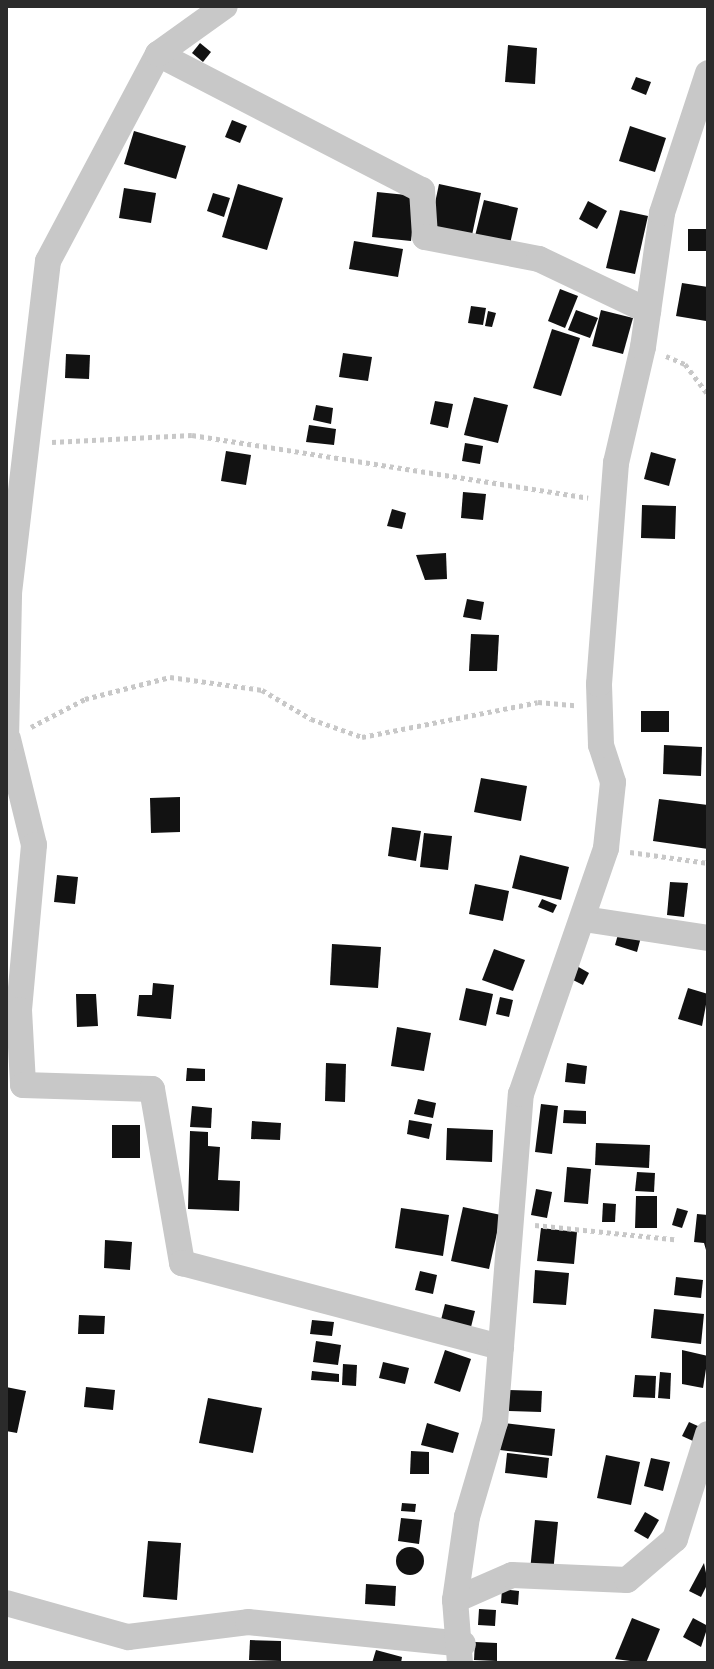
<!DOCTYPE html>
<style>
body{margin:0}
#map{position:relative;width:714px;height:1669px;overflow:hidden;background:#fff;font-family:Barlow,sans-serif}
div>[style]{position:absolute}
.building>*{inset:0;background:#121212}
.round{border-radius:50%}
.path>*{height:5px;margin-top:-2.5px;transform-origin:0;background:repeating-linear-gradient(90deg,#c8c8c8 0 4px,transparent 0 8px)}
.minor>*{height:26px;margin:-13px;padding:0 13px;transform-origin:13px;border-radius:13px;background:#c8c8c8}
span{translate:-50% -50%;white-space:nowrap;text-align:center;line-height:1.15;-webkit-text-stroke:8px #fff;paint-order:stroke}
.frame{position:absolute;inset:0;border:8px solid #2b2b2b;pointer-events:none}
</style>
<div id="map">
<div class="building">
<i style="clip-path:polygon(200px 43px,211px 52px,203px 62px,192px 53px)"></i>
<i style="clip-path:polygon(508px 45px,537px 48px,535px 84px,505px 82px)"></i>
<i style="clip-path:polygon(636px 77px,651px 82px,646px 95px,631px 89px)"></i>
<i style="clip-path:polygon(232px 120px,247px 126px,240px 143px,225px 137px)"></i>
<i style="clip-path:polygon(630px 126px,666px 138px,655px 172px,619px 161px)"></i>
<i style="clip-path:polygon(134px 131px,186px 146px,176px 179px,124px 164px)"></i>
<i style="clip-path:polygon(238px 184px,283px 198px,267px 250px,222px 237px)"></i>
<i style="clip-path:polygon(439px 184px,481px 193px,472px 235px,430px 227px)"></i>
<i style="clip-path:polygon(124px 188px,156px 193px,151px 223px,119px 218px)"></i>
<i style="clip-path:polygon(377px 192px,416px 196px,411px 241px,372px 237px)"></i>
<i style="clip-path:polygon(213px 193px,230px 198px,224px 217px,207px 211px)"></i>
<i style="clip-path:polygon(484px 200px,518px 208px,510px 244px,475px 236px)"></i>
<i style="clip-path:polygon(588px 201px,607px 211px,597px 229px,579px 219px)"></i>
<i style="clip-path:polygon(620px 210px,648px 216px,635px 274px,606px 268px)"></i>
<i style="clip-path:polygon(688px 229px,708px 229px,708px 251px,688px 251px)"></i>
<i style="clip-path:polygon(354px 241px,403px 249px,398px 277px,349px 269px)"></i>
<i style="clip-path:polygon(682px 283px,708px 287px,706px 321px,676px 316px)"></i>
<i style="clip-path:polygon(560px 289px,578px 296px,565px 328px,548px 321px)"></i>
<i style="clip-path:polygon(471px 306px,486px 308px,483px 325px,468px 323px)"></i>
<i style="clip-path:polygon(576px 310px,598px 318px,590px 338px,568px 330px)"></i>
<i style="clip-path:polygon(601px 310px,633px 318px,623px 354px,592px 346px)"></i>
<i style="clip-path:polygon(488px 311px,496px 313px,492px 327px,485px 326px)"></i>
<i style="clip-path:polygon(552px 329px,580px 338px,561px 396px,533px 388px)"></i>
<i style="clip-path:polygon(343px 353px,372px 357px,368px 381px,339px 377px)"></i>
<i style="clip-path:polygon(66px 354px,90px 355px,89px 379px,65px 378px)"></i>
<i style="clip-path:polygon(474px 397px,508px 405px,498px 443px,464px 435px)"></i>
<i style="clip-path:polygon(435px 401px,453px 404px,448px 428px,430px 424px)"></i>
<i style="clip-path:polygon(316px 405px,333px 408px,331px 424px,313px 420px)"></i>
<i style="clip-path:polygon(309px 425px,336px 429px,334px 445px,306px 442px)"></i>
<i style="clip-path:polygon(465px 443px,483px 446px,480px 464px,462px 461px)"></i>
<i style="clip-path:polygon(226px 451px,251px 455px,246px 485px,221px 481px)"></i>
<i style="clip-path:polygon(651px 452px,676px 459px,669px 486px,644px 479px)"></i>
<i style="clip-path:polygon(463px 492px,486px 494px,483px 520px,461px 518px)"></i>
<i style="clip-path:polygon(642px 505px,676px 506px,675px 539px,641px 538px)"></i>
<i style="clip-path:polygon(392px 509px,406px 513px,402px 529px,387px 526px)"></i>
<i style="clip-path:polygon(446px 553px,447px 579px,425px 580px,416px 555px)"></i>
<i style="clip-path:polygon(467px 599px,484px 602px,481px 620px,463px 617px)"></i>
<i style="clip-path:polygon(471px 634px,499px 635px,497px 671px,469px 671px)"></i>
<i style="clip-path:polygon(641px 711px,669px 711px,669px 732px,641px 732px)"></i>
<i style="clip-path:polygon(664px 745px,702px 747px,701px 776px,663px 774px)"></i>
<i style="clip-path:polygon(481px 778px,527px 786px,521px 821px,474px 812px)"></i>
<i style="clip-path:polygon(180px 797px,180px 832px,151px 833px,150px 798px)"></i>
<i style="clip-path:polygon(659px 799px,708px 805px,708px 849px,653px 841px)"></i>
<i style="clip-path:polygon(392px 827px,421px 831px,416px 861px,388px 856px)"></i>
<i style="clip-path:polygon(424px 833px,452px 836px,448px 870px,420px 867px)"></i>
<i style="clip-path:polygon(520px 855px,569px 867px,561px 900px,512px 888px)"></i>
<i style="clip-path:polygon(57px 875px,78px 877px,75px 904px,54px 902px)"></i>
<i style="clip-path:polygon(670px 882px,688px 883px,684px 917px,667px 915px)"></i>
<i style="clip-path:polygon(475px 884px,509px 891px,503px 921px,469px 914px)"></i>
<i style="clip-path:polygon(542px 899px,557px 905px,553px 913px,538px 907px)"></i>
<i style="clip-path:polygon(619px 931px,641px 937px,637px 952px,615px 945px)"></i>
<i style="clip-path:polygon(332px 944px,381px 947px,378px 988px,330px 985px)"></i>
<i style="clip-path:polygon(494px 949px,525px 960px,513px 991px,482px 980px)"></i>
<i style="clip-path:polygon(575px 965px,589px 973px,583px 985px,569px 978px)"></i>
<i style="clip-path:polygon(153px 983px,174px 985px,171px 1019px,137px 1016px,139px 995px,152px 995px)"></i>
<i style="clip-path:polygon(466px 988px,493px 994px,486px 1026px,459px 1020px)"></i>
<i style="clip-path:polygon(688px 988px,708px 994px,702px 1026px,678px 1019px)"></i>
<i style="clip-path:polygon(76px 994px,96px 994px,98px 1026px,77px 1027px)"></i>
<i style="clip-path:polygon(500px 997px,513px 1000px,509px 1017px,496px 1014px)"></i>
<i style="clip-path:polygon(397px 1027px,431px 1033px,424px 1071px,391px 1066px)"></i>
<i style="clip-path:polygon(326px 1063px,346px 1064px,345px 1102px,325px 1101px)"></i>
<i style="clip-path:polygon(567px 1063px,587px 1066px,585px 1084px,565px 1082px)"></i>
<i style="clip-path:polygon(187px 1068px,205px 1069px,205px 1081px,186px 1081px)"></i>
<i style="clip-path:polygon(418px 1099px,436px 1103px,433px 1118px,414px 1114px)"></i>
<i style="clip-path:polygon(541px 1104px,558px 1106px,552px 1154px,535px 1152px)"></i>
<i style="clip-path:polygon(192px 1106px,212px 1108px,211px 1128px,190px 1127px)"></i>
<i style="clip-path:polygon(564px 1110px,586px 1111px,586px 1124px,563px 1123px)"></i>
<i style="clip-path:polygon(409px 1120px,432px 1124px,429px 1139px,407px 1134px)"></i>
<i style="clip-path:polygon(252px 1121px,281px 1123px,280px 1140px,251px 1139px)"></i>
<i style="clip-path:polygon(112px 1125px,140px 1125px,140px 1158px,112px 1158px)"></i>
<i style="clip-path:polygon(447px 1128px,493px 1130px,492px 1162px,446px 1160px)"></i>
<i style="clip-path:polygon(190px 1131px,208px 1132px,208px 1146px,220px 1147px,218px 1180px,240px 1181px,239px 1211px,188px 1209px)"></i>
<i style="clip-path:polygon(596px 1143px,650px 1145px,649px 1168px,595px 1165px)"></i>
<i style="clip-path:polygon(567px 1167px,591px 1169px,588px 1204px,564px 1202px)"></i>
<i style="clip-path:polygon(637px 1172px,655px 1173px,654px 1192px,635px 1191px)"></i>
<i style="clip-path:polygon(536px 1189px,552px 1192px,547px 1218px,531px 1215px)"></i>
<i style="clip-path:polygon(636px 1196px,657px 1196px,657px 1228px,635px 1228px)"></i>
<i style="clip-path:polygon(603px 1203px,616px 1204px,615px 1222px,602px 1222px)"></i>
<i style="clip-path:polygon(463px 1207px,501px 1215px,489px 1269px,451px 1261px)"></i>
<i style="clip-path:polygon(401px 1208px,449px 1215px,443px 1256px,395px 1248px)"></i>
<i style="clip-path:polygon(677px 1208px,688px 1211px,682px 1228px,672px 1225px)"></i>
<i style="clip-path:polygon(697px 1214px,708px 1215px,708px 1257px,704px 1243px,694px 1242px)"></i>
<i style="clip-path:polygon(541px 1228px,577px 1232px,574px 1264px,537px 1261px)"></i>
<i style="clip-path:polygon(105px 1240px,132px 1242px,130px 1270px,104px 1268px)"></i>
<i style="clip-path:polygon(535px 1270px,569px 1273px,566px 1305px,533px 1303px)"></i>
<i style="clip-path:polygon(420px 1271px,437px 1275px,433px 1294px,415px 1290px)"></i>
<i style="clip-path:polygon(676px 1277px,703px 1280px,701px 1298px,674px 1295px)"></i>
<i style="clip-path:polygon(445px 1304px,475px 1311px,470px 1331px,440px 1324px)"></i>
<i style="clip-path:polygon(654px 1309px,704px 1314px,701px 1344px,651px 1338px)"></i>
<i style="clip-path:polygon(79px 1315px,105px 1316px,104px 1334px,78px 1334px)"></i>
<i style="clip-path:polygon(312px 1320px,334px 1322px,332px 1336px,310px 1334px)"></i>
<i style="clip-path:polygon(316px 1341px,341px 1345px,338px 1365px,313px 1362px)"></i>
<i style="clip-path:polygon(445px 1350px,471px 1359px,460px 1392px,434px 1383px)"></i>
<i style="clip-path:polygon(682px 1350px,708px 1356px,703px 1388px,682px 1384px)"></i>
<i style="clip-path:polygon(383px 1362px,409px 1368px,405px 1384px,379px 1378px)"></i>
<i style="clip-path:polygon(343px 1364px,357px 1365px,356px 1386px,342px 1385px)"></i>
<i style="clip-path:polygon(312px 1371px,339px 1374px,339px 1382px,311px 1380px)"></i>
<i style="clip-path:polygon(660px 1372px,671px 1373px,670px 1399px,658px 1398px)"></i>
<i style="clip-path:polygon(635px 1375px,656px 1376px,655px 1398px,633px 1397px)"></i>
<i style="clip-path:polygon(6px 1387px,26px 1391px,17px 1433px,6px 1431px)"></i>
<i style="clip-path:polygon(86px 1387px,115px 1390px,113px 1410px,84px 1407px)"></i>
<i style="clip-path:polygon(509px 1390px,542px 1391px,541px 1412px,509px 1411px)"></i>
<i style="clip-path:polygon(208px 1398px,262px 1408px,253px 1453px,199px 1443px)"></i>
<i style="clip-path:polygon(689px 1422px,700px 1427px,693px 1441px,682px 1436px)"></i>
<i style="clip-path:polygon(427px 1423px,459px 1433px,453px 1453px,421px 1445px)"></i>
<i style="clip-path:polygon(503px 1423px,555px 1429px,552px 1456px,500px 1450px)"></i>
<i style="clip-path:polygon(411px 1451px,429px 1452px,429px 1474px,410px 1474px)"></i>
<i style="clip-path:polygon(507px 1453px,549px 1458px,547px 1478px,505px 1473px)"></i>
<i style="clip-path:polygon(606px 1455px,640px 1462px,631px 1505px,597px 1498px)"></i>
<i style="clip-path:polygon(651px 1458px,670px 1462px,663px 1491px,644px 1486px)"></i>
<i style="clip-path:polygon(402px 1503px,416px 1504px,415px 1512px,401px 1511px)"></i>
<i style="clip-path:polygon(645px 1512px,659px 1520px,648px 1539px,634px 1531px)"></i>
<i style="clip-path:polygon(401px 1518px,422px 1520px,419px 1544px,398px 1541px)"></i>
<i style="clip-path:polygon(535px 1520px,558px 1522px,553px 1573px,530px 1571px)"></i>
<i style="clip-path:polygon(148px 1541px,181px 1543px,177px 1600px,143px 1597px)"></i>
<i class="round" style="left:396px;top:1547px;width:28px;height:28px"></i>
<i style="clip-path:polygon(704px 1563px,708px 1583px,701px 1597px,689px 1591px)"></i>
<i style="clip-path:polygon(366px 1584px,396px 1586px,395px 1606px,365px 1604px)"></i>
<i style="clip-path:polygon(502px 1589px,519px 1591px,518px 1605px,501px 1603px)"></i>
<i style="clip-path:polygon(479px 1609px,496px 1610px,495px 1626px,478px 1625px)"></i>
<i style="clip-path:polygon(632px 1618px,660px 1629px,646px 1663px,615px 1659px)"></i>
<i style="clip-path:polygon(693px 1618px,708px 1626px,701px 1647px,683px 1637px)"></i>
<i style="clip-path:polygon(250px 1640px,281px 1641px,281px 1661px,249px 1660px)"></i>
<i style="clip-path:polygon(475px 1642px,497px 1643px,497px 1661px,474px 1660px)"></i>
<i style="clip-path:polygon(376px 1650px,402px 1657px,401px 1663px,372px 1663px)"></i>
</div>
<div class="path">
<i style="left:666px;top:356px;width:21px;rotate:23deg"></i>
<i style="left:685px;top:364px;width:38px;rotate:53deg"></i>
<i style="left:52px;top:442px;width:140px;rotate:-2.9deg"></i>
<i style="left:192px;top:435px;width:401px;rotate:9deg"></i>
<i style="left:31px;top:727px;width:61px;rotate:-27.4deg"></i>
<i style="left:85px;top:699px;width:88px;rotate:-14.5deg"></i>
<i style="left:170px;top:677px;width:93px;rotate:8deg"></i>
<i style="left:262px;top:690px;width:57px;rotate:30.6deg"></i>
<i style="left:311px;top:719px;width:54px;rotate:19.4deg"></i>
<i style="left:362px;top:737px;width:179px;rotate:-11.2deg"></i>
<i style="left:538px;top:702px;width:37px;rotate:5deg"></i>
<i style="left:630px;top:852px;width:79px;rotate:8deg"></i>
<i style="left:535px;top:1225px;width:140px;rotate:5.8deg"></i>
</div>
<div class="minor">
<i style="left:158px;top:54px;width:297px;rotate:27.3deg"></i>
<i style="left:422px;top:190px;width:47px;rotate:86.3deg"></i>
<i style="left:425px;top:237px;width:116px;rotate:10.9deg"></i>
<i style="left:539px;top:259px;width:121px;rotate:25.5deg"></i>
<i style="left:8px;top:739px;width:109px;rotate:76.2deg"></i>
<i style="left:34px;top:845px;width:166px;rotate:95.2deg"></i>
<i style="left:19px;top:1010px;width:75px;rotate:86.9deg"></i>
<i style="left:23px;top:1085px;width:129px;rotate:1.8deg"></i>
<i style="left:152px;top:1089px;width:177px;rotate:80.2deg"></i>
<i style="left:182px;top:1263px;width:330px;rotate:14.8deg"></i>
<i style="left:6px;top:740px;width:147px;rotate:-88.8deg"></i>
<i style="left:9px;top:593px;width:334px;rotate:-83.3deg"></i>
<i style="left:48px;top:261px;width:234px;rotate:-62deg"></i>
<i style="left:158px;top:54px;width:82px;rotate:-35.6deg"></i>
<i style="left:584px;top:919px;width:125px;rotate:8.7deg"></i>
<i style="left:455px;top:1600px;width:62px;rotate:-23.7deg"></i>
<i style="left:512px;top:1575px;width:115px;rotate:2.5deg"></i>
<i style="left:627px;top:1580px;width:63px;rotate:-40.5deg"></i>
<i style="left:675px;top:1539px;width:110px;rotate:-72.6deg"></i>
<i style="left:6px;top:1603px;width:127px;rotate:15.6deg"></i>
<i style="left:128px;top:1637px;width:121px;rotate:-7.1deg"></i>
<i style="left:248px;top:1622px;width:216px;rotate:5.8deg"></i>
<i style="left:460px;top:1663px;width:63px;rotate:-94.5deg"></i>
<i style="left:455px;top:1600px;width:84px;rotate:-81.8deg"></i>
<i style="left:467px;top:1517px;width:99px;rotate:-73.6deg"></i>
<i style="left:495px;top:1422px;width:329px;rotate:-85.5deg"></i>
<i style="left:521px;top:1094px;width:260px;rotate:-70.9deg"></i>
<i style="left:606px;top:848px;width:66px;rotate:-83.9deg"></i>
<i style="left:613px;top:782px;width:39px;rotate:-108deg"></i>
<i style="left:601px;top:745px;width:61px;rotate:-91.9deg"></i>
<i style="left:599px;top:684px;width:222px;rotate:-85.6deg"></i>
<i style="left:616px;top:463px;width:119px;rotate:-76.9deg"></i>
<i style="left:643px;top:347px;width:135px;rotate:-81.9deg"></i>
<i style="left:662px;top:213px;width:147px;rotate:-71.8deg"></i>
</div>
<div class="frame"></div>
</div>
